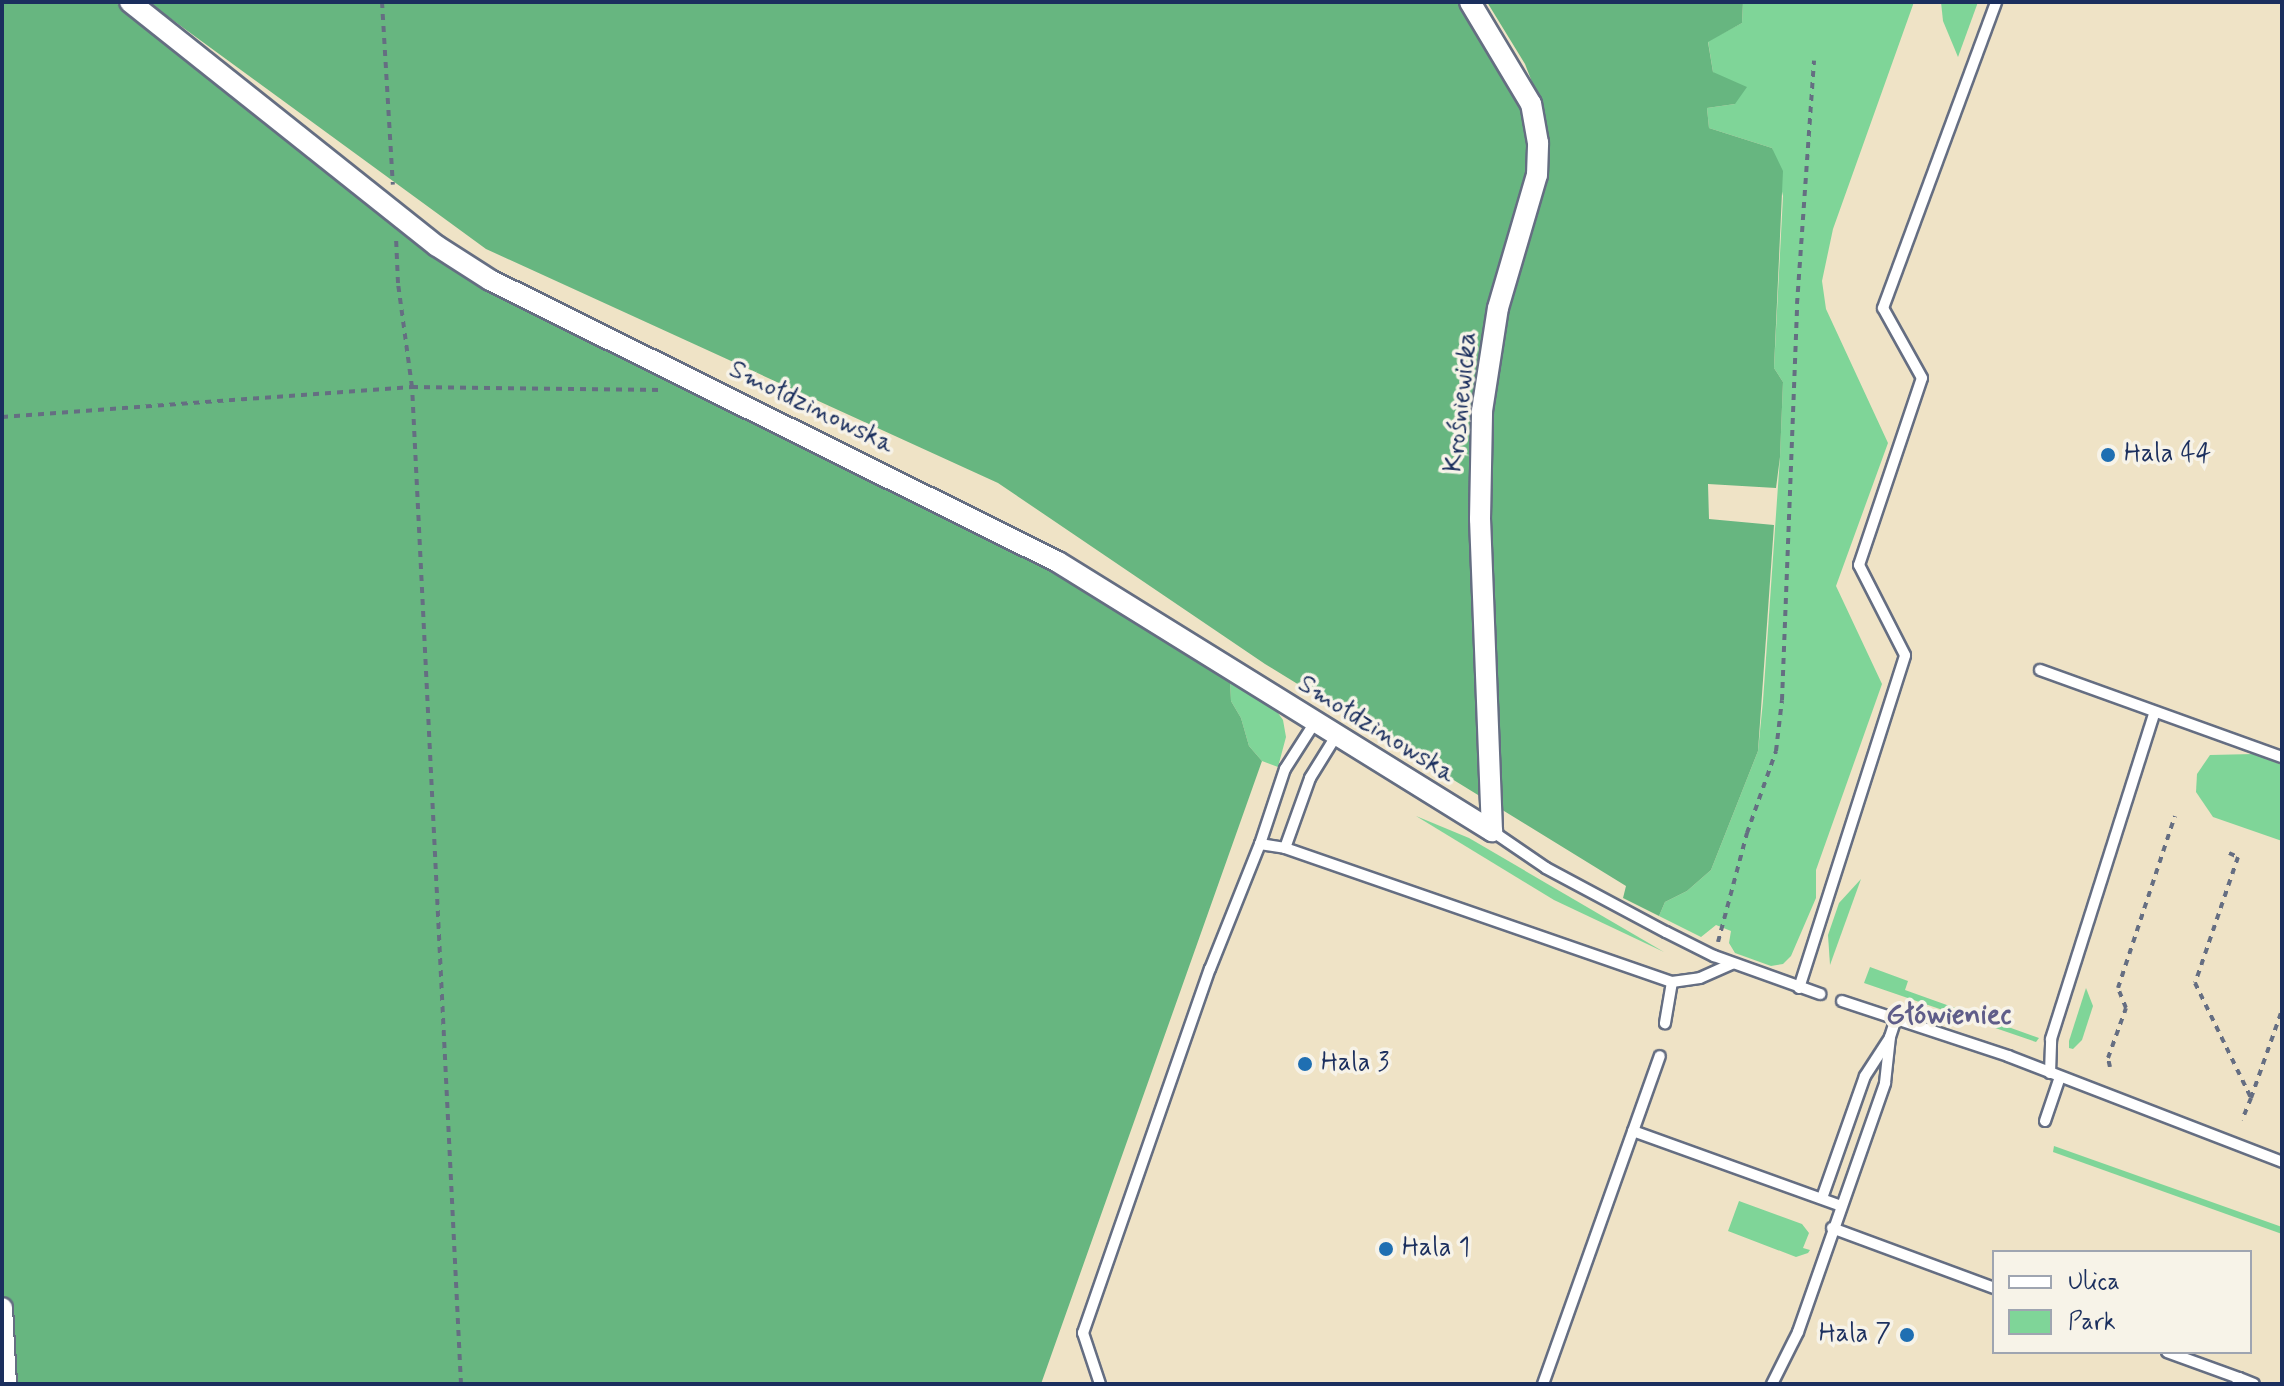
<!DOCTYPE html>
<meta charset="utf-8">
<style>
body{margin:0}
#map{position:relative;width:2284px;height:1386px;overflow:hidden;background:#efe3c6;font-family:Mynerve,sans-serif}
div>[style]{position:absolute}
.green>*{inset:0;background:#7fd598}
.forest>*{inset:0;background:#67b680}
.path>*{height:4px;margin-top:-2px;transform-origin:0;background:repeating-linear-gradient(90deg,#656e82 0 6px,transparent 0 12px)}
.roads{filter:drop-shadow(2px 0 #656e82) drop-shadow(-2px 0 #656e82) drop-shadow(0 2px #656e82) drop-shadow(0 -2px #656e82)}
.service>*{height:10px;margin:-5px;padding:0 5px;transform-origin:5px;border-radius:5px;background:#fff}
.minor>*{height:20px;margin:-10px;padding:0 10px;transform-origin:10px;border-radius:10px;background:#fff}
.dots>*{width:22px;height:22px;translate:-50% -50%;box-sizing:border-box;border:4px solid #f7f3e8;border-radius:50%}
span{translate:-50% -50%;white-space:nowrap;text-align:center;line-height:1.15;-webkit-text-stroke:7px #f7f3e8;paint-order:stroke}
.street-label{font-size:26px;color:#1b2f5e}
.poi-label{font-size:26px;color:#1b2f5e}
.left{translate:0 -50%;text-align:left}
.right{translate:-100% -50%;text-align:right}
.neighbourhood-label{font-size:28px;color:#5f5d89;font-weight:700}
.frame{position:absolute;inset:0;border:4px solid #1b2f5e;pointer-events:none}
.legend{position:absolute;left:1992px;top:1250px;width:260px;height:104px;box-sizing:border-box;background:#f7f3e8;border:2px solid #9fa5b1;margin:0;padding:10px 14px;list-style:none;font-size:24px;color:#1b2f5e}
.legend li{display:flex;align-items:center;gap:16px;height:40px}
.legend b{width:40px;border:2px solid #9fa5b1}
</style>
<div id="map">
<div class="green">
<i style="clip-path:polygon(1743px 2px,1914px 2px,1833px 229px,1822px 281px,1826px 309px,1888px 443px,1836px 586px,1882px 684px,1816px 870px,1816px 898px,1791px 956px,1783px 964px,1771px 966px,1735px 953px,1729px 943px,1731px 931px,1716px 925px,1701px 937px,1659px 916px,1665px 902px,1687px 891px,1711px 870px,1758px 751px,1763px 701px,1780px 457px,1783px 382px,1774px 368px,1783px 196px,1772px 148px,1709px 128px,1707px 108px,1735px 104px,1713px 72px,1708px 41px,1742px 23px)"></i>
<i style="clip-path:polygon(1941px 2px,1978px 2px,1958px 57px,1943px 21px)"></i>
<i style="clip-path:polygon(1230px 680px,1273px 706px,1283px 720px,1286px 737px,1278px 767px,1262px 761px,1249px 746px,1241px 718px,1231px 701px)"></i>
<i style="clip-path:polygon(2254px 754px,2282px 765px,2282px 841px,2213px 817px,2196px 792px,2197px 774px,2210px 755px)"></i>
<i style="clip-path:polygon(1416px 816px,1469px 838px,1664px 952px,1554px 900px)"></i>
<i style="clip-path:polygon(1861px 879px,1830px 965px,1828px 935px,1839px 903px)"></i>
<i style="clip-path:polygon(1870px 967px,1908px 981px,1905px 990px,2039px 1038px,2036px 1042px,1864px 983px)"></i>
<i style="clip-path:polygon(2086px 988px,2093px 1006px,2082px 1040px,2073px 1049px,2069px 1048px,2069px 1041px)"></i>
<i style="clip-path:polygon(2054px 1146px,2282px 1227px,2282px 1234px,2053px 1152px)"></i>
<i style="clip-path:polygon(1739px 1201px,1802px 1224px,1809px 1233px,1803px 1248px,1810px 1250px,1808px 1253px,1796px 1257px,1728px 1231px)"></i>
</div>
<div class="forest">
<i style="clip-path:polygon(2px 2px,115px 2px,406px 235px,485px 287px,1029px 556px,1230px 680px,1231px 701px,1241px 718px,1249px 746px,1262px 761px,1041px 1384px,2px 1384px)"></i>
<i style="clip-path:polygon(148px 2px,1461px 2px,1511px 83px,1523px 110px,1544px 113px,1525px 64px,1487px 2px,1743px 2px,1742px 23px,1708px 42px,1713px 72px,1747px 87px,1735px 104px,1707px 108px,1709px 128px,1772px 148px,1783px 171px,1774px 368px,1783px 382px,1780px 457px,1776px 488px,1708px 484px,1709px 519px,1774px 525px,1758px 751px,1711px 870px,1687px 891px,1665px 902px,1659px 916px,1623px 898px,1626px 886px,1265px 664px,998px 483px,486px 249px)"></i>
</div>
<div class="path">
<i style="left:382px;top:2px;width:183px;rotate:86.6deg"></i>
<i style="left:2px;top:417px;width:411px;rotate:-4.2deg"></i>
<i style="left:412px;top:387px;width:105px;rotate:-97.7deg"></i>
<i style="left:398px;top:283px;width:46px;rotate:-92.5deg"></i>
<i style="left:2229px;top:853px;width:10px;rotate:24deg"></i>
<i style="left:2238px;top:857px;width:133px;rotate:108.8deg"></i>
<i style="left:2195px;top:983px;width:128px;rotate:64deg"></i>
<i style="left:2251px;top:1098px;width:24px;rotate:112deg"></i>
<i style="left:1718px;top:942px;width:113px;rotate:-75.1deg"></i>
<i style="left:1747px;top:833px;width:87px;rotate:-70.5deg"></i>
<i style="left:1776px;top:751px;width:51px;rotate:-83.3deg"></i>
<i style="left:1782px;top:700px;width:396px;rotate:-87.8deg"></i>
<i style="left:1797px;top:304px;width:244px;rotate:-86deg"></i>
<i style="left:2110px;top:1067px;width:9px;rotate:-103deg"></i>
<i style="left:2108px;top:1058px;width:53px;rotate:-70.2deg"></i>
<i style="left:2126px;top:1008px;width:22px;rotate:-112deg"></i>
<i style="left:2118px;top:988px;width:181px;rotate:-71.7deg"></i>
<i style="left:2251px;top:1098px;width:93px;rotate:-70.6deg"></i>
<i style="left:461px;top:1384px;width:998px;rotate:-92.81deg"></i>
<i style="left:412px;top:387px;width:252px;rotate:0.7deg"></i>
</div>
<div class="roads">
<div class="service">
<i style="left:2040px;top:670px;width:257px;rotate:19.8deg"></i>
<i style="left:1492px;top:831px;width:65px;rotate:34.4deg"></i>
<i style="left:1546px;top:868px;width:136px;rotate:28.1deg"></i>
<i style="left:1666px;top:932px;width:54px;rotate:26.6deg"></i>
<i style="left:1714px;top:956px;width:113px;rotate:19.7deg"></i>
<i style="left:1260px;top:844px;width:25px;rotate:9deg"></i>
<i style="left:1285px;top:848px;width:410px;rotate:19.1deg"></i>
<i style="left:1672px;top:982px;width:42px;rotate:99.7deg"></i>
<i style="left:1285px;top:848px;width:74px;rotate:-70.3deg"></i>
<i style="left:1310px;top:778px;width:49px;rotate:-58.2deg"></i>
<i style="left:1672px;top:982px;width:28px;rotate:-8deg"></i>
<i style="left:1700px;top:978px;width:36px;rotate:-24deg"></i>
<i style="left:1799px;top:988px;width:349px;rotate:-72.3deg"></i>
<i style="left:1905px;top:655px;width:101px;rotate:-117.1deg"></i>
<i style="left:1859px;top:565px;width:197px;rotate:-71.4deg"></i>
<i style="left:1922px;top:378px;width:80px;rotate:-119.1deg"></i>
<i style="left:1883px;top:308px;width:326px;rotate:-69.7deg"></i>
<i style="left:1842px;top:1001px;width:175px;rotate:18.3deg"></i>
<i style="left:2008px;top:1056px;width:294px;rotate:21.1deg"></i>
<i style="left:2050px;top:1073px;width:34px;rotate:-88deg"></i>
<i style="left:2051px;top:1039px;width:343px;rotate:-72.4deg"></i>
<i style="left:2045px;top:1121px;width:46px;rotate:-71.2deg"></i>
<i style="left:1633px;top:1131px;width:221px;rotate:19.8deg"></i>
<i style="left:1822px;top:1198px;width:129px;rotate:-70.6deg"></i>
<i style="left:1865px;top:1076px;width:44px;rotate:-57deg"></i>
<i style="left:1832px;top:1228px;width:173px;rotate:20.3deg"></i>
<i style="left:2167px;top:1352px;width:77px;rotate:19.9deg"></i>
<i style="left:2239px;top:1378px;width:6px;rotate:108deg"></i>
<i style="left:2239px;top:1378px;width:16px;rotate:22deg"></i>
<i style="left:1100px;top:1384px;width:54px;rotate:-108.4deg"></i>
<i style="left:1083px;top:1333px;width:386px;rotate:-70.8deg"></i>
<i style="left:1210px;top:969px;width:135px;rotate:-68.2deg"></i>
<i style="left:1260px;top:844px;width:79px;rotate:-71.6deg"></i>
<i style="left:1285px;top:769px;width:56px;rotate:-57.4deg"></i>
<i style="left:1543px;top:1384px;width:348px;rotate:-70.4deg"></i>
<i style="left:1772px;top:1384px;width:58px;rotate:-63.4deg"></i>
<i style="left:1798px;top:1332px;width:264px;rotate:-70.7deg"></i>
<i style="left:1885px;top:1083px;width:46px;rotate:-83.8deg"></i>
<i style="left:1890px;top:1037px;width:20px;rotate:-72deg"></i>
</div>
<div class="minor">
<i style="left:130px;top:2px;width:392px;rotate:38.5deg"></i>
<i style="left:437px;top:246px;width:63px;rotate:32.7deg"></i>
<i style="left:490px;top:280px;width:634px;rotate:26.4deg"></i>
<i style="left:1058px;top:562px;width:511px;rotate:31.79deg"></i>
<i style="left:1492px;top:831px;width:312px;rotate:-92.2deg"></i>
<i style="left:1480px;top:519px;width:108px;rotate:-88.9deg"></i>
<i style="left:1482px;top:411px;width:104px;rotate:-81.2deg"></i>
<i style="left:1498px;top:308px;width:139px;rotate:-73.7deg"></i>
<i style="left:1537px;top:175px;width:32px;rotate:-88deg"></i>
<i style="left:1538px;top:143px;width:40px;rotate:-100deg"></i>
<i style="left:1531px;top:104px;width:119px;rotate:-120.9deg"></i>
<i style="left:2px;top:1308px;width:76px;rotate:87deg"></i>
</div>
</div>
<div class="dots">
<i style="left:2108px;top:455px;background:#1f6fb2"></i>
<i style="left:1305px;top:1064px;background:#1f6fb2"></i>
<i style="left:1386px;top:1249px;background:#1f6fb2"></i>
<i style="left:1907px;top:1335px;background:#1f6fb2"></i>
</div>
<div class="street-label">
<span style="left:1462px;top:402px;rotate:-84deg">Krośniewicka</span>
<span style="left:811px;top:408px;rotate:26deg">Smołdzinowska</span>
<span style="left:1376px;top:730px;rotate:32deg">Smołdzinowska</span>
</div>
<div class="poi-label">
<span class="left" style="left:2124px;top:455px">Hala 44</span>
<span class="left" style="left:1321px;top:1064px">Hala 3</span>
<span class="left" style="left:1402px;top:1249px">Hala 1</span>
<span class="right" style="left:1891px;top:1335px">Hala 7</span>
</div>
<div class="neighbourhood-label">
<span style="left:1949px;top:1016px">Główieniec</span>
</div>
<div class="frame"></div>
<ul class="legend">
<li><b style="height:10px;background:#fff"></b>Ulica</li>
<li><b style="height:22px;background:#7fd598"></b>Park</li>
</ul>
</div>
